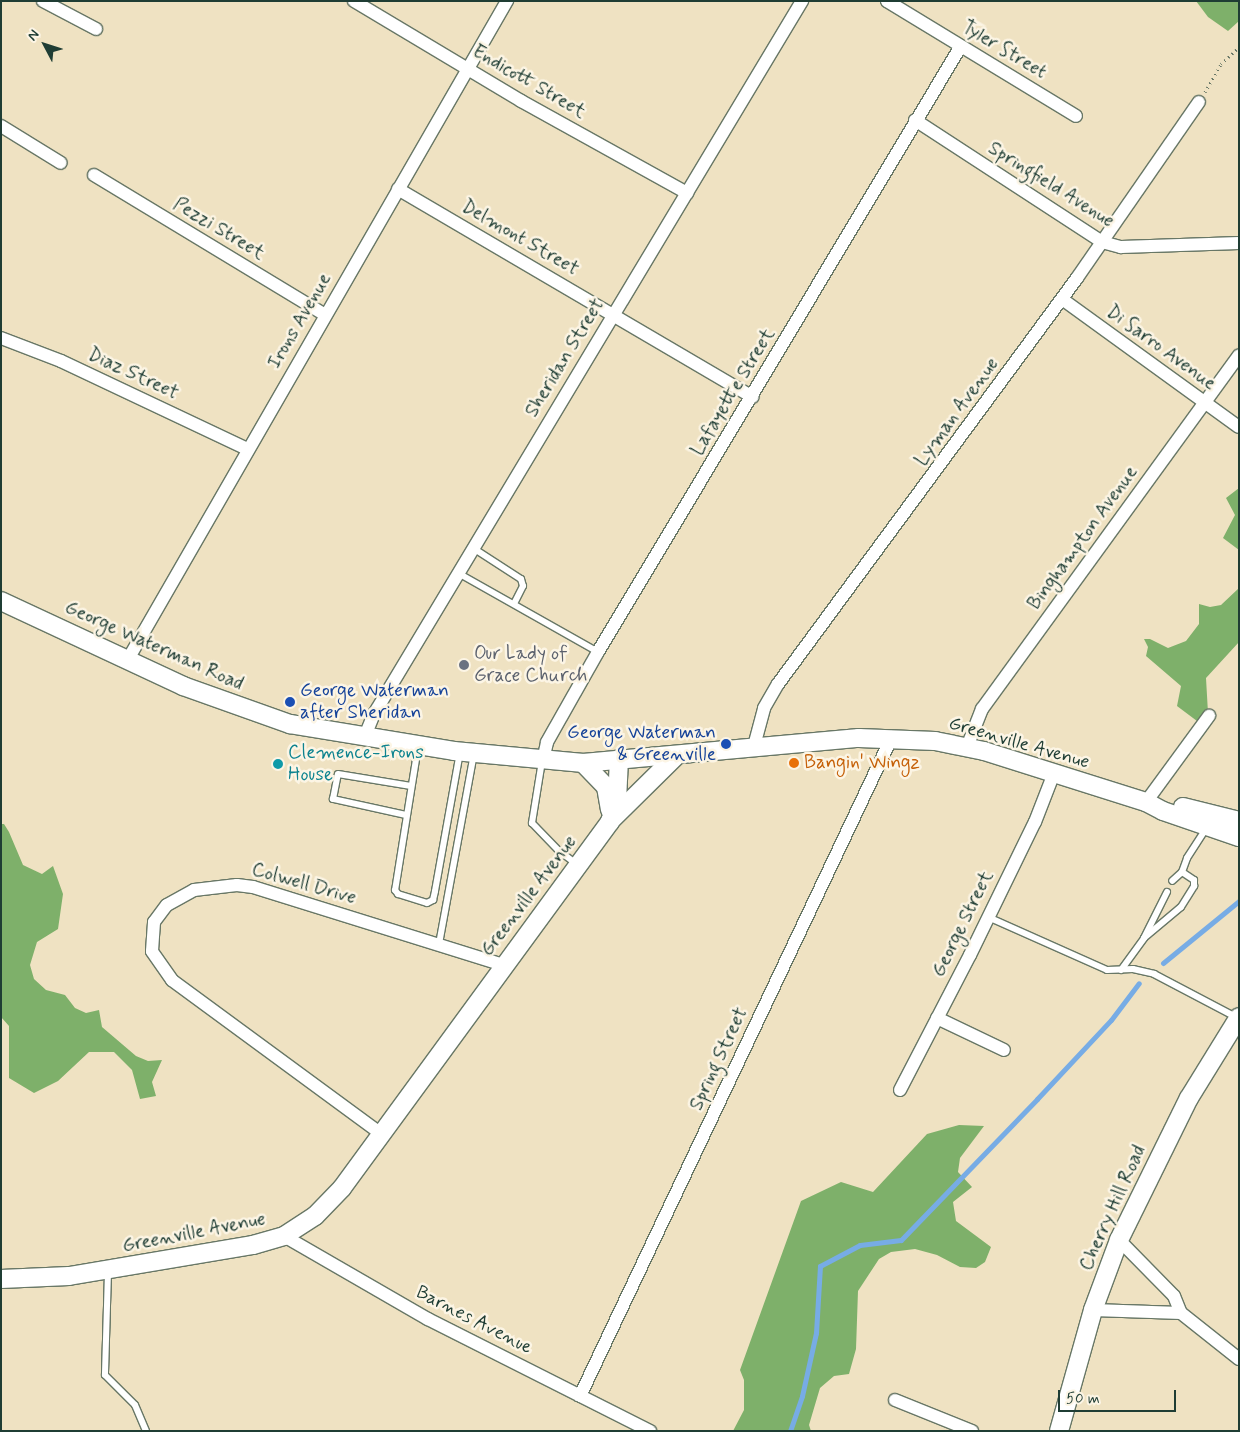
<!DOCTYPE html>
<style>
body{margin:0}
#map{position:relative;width:1240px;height:1432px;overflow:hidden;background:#efe2c2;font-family:Mynerve,sans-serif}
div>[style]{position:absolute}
.forest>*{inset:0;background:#7eb06a}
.stream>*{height:5px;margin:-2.5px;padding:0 2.5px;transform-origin:2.5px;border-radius:2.5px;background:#77ace5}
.path>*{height:3px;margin-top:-1.5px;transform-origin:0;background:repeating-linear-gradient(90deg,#687766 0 1px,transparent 0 5px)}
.roads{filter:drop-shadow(1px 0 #687766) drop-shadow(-1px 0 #687766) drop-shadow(0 1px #687766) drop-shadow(0 -1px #687766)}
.lane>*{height:6px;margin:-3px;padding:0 3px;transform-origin:3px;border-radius:3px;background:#fff}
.street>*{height:12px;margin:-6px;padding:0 6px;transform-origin:6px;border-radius:6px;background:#fff}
.secondary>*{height:18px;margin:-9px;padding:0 9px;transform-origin:9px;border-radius:9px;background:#fff}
.dots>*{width:14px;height:14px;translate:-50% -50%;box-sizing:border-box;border:2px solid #fcf5e5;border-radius:50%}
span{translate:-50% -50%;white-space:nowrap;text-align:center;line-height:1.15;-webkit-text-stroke:5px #fcf5e5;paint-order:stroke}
.street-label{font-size:19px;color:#1f3d34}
.worship-label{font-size:19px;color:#5b616d}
.left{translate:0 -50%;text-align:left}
.transit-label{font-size:19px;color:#164399}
.right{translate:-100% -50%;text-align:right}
.culture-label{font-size:19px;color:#0d838f}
.food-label{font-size:19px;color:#c56008}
.frame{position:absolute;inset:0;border:2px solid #1f3d34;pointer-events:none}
.north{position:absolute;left:20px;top:20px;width:50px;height:50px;-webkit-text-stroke:4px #fcf5e5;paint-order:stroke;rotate:310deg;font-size:14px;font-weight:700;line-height:20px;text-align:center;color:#1f3d34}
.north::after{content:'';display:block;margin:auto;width:18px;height:22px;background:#1f3d34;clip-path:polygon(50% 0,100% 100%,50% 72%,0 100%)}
.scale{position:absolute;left:1058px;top:1390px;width:118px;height:22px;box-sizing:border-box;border:2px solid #1f3d34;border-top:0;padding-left:6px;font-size:15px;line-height:18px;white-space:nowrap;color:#1f3d34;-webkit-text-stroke:4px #fcf5e5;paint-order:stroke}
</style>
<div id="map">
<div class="forest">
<i style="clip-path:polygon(1196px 1px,1239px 1px,1239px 21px,1228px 31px,1208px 17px)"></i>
<i style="clip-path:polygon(1239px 488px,1239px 550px,1223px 538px,1235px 515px,1226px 498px)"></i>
<i style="clip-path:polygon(1239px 588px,1239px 642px,1206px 678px,1208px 713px,1201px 724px,1177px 706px,1181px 686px,1146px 656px,1148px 647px,1144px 639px,1150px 639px,1168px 648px,1186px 641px,1199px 624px,1199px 604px,1210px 607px,1221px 605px)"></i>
<i style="clip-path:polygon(1px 824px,4px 824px,9px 832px,23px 865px,42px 874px,53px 866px,63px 894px,58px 929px,37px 942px,30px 965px,34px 979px,46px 990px,65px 995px,75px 1008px,86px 1013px,99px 1010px,102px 1027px,136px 1056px,148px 1061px,162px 1060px,152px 1082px,156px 1096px,140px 1099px,132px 1070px,114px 1052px,89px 1052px,58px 1081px,34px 1093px,9px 1078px,9px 1026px,1px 1017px)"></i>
<i style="clip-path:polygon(959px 1125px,984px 1126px,960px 1158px,958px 1172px,972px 1187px,953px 1202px,956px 1221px,991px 1247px,985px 1262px,976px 1268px,960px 1267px,937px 1255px,915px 1249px,891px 1252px,879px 1259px,858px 1291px,856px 1349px,849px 1374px,834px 1376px,820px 1388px,809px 1425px,811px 1431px,733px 1431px,744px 1410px,744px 1380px,740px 1370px,801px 1201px,841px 1182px,873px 1192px,927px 1134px)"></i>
</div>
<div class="stream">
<i style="left:1163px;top:963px;width:98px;rotate:-39.2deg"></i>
<i style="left:790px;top:1431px;width:37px;rotate:-71deg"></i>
<i style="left:802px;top:1396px;width:65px;rotate:-77.5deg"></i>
<i style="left:816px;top:1333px;width:67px;rotate:-86.6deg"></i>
<i style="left:820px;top:1266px;width:45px;rotate:-27.7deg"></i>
<i style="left:860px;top:1245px;width:41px;rotate:-7deg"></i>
<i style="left:901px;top:1240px;width:196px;rotate:-46deg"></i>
<i style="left:1037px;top:1099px;width:108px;rotate:-46.9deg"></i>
<i style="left:1111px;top:1020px;width:46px;rotate:-52.9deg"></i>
</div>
<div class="path">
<i style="left:1205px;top:92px;width:32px;rotate:-60deg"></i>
<i style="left:1221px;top:64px;width:25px;rotate:-43deg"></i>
</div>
<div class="roads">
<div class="lane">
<i style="left:473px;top:548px;width:57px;rotate:32.9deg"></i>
<i style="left:521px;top:579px;width:7px;rotate:74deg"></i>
<i style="left:523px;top:586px;width:20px;rotate:117deg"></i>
<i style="left:458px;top:573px;width:161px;rotate:29.4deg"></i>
<i style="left:418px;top:747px;width:145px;rotate:99.1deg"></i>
<i style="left:395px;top:890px;width:5px;rotate:53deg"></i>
<i style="left:398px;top:894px;width:30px;rotate:17deg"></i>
<i style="left:427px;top:903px;width:7px;rotate:-27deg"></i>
<i style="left:433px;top:900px;width:9px;rotate:-77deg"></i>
<i style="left:435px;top:891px;width:141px;rotate:-79.8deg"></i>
<i style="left:542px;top:761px;width:63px;rotate:99.2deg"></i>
<i style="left:532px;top:823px;width:37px;rotate:46deg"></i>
<i style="left:558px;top:850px;width:25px;rotate:37deg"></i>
<i style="left:406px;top:815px;width:75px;rotate:-167.6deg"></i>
<i style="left:333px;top:799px;width:25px;rotate:-79deg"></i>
<i style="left:338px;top:774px;width:74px;rotate:9.3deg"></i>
<i style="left:1182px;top:872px;width:15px;rotate:-70deg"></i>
<i style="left:1187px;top:858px;width:37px;rotate:-57deg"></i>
<i style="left:1167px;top:892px;width:51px;rotate:116.6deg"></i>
<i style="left:1144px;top:938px;width:48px;rotate:-40deg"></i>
<i style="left:1181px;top:907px;width:25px;rotate:-58deg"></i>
<i style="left:1194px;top:886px;width:6px;rotate:-90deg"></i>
<i style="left:1194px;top:880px;width:14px;rotate:-146deg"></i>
<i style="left:1182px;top:872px;width:13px;rotate:138deg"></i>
<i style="left:988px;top:917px;width:130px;rotate:24deg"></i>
<i style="left:1107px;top:970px;width:26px;rotate:-2deg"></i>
<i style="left:1133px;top:969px;width:22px;rotate:13deg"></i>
<i style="left:1154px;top:974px;width:93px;rotate:27.7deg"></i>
<i style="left:439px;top:944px;width:193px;rotate:-79.6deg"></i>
<i style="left:1121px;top:970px;width:39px;rotate:-54deg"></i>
<i style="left:108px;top:1272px;width:103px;rotate:91.7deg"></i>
<i style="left:105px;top:1375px;width:42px;rotate:45deg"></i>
<i style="left:135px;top:1405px;width:28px;rotate:67deg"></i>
</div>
<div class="street">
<i style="left:43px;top:1px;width:60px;rotate:27.8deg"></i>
<i style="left:354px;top:1px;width:195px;rotate:30.9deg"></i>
<i style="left:521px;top:101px;width:190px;rotate:29deg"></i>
<i style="left:887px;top:1px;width:221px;rotate:31.3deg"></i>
<i style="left:915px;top:120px;width:223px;rotate:33.1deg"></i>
<i style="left:1102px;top:242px;width:20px;rotate:15deg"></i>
<i style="left:1121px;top:247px;width:118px;rotate:-1.9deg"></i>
<i style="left:1px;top:126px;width:70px;rotate:31.7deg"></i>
<i style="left:94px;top:175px;width:270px;rotate:31.2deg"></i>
<i style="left:398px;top:189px;width:411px;rotate:30.4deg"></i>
<i style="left:1062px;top:299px;width:218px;rotate:35.9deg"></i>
<i style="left:1px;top:338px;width:64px;rotate:21deg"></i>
<i style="left:61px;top:361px;width:206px;rotate:25.3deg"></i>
<i style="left:127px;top:661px;width:762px;rotate:-60.07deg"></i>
<i style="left:365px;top:736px;width:24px;rotate:-68deg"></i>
<i style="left:374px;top:714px;width:832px;rotate:-59.02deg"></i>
<i style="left:754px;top:746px;width:39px;rotate:-75deg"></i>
<i style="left:764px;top:708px;width:28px;rotate:-60deg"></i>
<i style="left:778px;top:684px;width:504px;rotate:-53.63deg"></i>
<i style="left:1077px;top:278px;width:214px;rotate:-55.3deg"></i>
<i style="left:967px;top:747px;width:41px;rotate:-68.5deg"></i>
<i style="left:982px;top:709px;width:437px;rotate:-54deg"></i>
<i style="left:543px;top:760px;width:18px;rotate:-77deg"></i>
<i style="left:547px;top:742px;width:103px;rotate:-60.5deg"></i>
<i style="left:598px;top:652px;width:706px;rotate:-59.08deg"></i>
<i style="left:1146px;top:802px;width:107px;rotate:-53.8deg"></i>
<i style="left:937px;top:1018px;width:74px;rotate:25.5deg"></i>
<i style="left:900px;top:1090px;width:152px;rotate:-62.6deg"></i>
<i style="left:970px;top:955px;width:148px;rotate:-64deg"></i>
<i style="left:1035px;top:822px;width:53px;rotate:-68.8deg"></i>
<i style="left:380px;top:1133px;width:258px;rotate:-143.7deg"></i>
<i style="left:172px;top:980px;width:35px;rotate:-125deg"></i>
<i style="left:152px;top:951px;width:29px;rotate:-86deg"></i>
<i style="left:154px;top:922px;width:21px;rotate:-53deg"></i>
<i style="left:167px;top:905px;width:31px;rotate:-29deg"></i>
<i style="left:194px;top:890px;width:43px;rotate:-6.6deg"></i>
<i style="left:237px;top:885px;width:16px;rotate:7deg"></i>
<i style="left:253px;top:887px;width:263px;rotate:17.3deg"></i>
<i style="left:284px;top:1236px;width:166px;rotate:30deg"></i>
<i style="left:428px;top:1319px;width:249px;rotate:26.8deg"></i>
<i style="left:1119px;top:1240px;width:78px;rotate:45.5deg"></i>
<i style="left:1174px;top:1296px;width:18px;rotate:68deg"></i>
<i style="left:1181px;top:1313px;width:74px;rotate:38.4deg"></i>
<i style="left:1093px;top:1310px;width:88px;rotate:2deg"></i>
<i style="left:580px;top:1396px;width:729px;rotate:-64.67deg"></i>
<i style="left:895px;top:1400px;width:83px;rotate:21.9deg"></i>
</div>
<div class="secondary">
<i style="left:1px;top:601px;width:201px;rotate:25deg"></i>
<i style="left:183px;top:686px;width:114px;rotate:19.6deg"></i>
<i style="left:290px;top:724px;width:166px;rotate:9.3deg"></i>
<i style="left:454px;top:751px;width:130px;rotate:5.3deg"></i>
<i style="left:583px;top:763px;width:277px;rotate:-5.2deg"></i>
<i style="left:859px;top:738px;width:76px;rotate:2.3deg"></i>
<i style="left:935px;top:741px;width:50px;rotate:11.5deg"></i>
<i style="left:984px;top:751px;width:170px;rotate:17.5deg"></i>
<i style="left:1146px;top:802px;width:19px;rotate:28deg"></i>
<i style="left:1163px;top:811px;width:80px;rotate:18.9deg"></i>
<i style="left:583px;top:763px;width:33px;rotate:46deg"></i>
<i style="left:606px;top:787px;width:23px;rotate:80deg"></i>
<i style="left:1183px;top:807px;width:58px;rotate:14deg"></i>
<i style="left:610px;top:821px;width:94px;rotate:-44.6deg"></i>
<i style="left:1px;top:1279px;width:68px;rotate:-2.5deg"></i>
<i style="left:69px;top:1276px;width:187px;rotate:-9.6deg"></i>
<i style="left:253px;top:1245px;width:32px;rotate:-16deg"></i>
<i style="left:284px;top:1236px;width:37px;rotate:-33deg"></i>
<i style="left:315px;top:1216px;width:39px;rotate:-46deg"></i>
<i style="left:342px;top:1188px;width:454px;rotate:-53.8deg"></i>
<i style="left:610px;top:822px;width:22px;rotate:-72deg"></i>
<i style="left:617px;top:801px;width:42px;rotate:-87.3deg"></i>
<i style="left:1059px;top:1431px;width:126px;rotate:-74.3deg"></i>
<i style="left:1093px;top:1310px;width:75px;rotate:-69.6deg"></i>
<i style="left:1119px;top:1240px;width:158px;rotate:-63.8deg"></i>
<i style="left:1189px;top:1098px;width:95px;rotate:-58.3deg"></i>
</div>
</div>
<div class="dots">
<i style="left:464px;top:665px;background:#6b7280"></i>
<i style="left:290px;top:702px;background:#1a4fb4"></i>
<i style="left:726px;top:744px;background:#1a4fb4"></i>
<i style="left:794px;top:763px;background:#e8710a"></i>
<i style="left:278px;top:764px;background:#0f9aa8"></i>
</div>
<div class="street-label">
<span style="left:1004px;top:50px;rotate:31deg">Tyler Street</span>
<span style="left:529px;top:82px;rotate:30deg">Endicott Street</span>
<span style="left:1051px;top:185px;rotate:32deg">Springfield Avenue</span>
<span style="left:219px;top:229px;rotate:31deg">Pezzi Street</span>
<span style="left:520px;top:238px;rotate:30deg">Delmont Street</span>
<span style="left:300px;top:321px;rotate:-60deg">Irons Avenue</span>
<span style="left:1161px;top:348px;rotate:36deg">Di Sarro Avenue</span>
<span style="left:565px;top:358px;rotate:-59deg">Sheridan Street</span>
<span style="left:133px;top:374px;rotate:25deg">Diaz Street</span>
<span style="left:733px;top:392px;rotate:-59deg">Lafayette Street</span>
<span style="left:957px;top:412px;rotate:-54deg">Lyman Avenue</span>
<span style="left:1083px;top:538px;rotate:-54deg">Binghampton Avenue</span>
<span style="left:154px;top:646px;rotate:24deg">George Waterman Road</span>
<span style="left:1019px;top:743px;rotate:16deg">Greenville Avenue</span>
<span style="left:304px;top:884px;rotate:16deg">Colwell Drive</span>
<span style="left:529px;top:896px;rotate:-53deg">Greenville Avenue</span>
<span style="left:963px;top:924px;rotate:-64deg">George Street</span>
<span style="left:719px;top:1059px;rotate:-65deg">Spring Street</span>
<span style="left:1113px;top:1208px;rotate:-66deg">Cherry Hill Road</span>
<span style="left:194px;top:1233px;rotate:-11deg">Greenville Avenue</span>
<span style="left:474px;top:1320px;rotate:27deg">Barnes Avenue</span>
</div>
<div class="worship-label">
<span class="left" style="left:474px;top:665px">Our Lady of<br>Grace Church</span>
</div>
<div class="transit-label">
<span class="left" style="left:300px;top:702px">George Waterman<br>after Sheridan</span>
<span class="right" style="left:716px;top:744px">George Waterman<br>&amp; Greenville</span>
</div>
<div class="culture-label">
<span class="left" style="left:288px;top:764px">Clemence-Irons<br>House</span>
</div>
<div class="food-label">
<span class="left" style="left:804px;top:763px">Bangin' Wingz</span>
</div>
<div class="frame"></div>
<div class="north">N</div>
<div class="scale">50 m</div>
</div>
